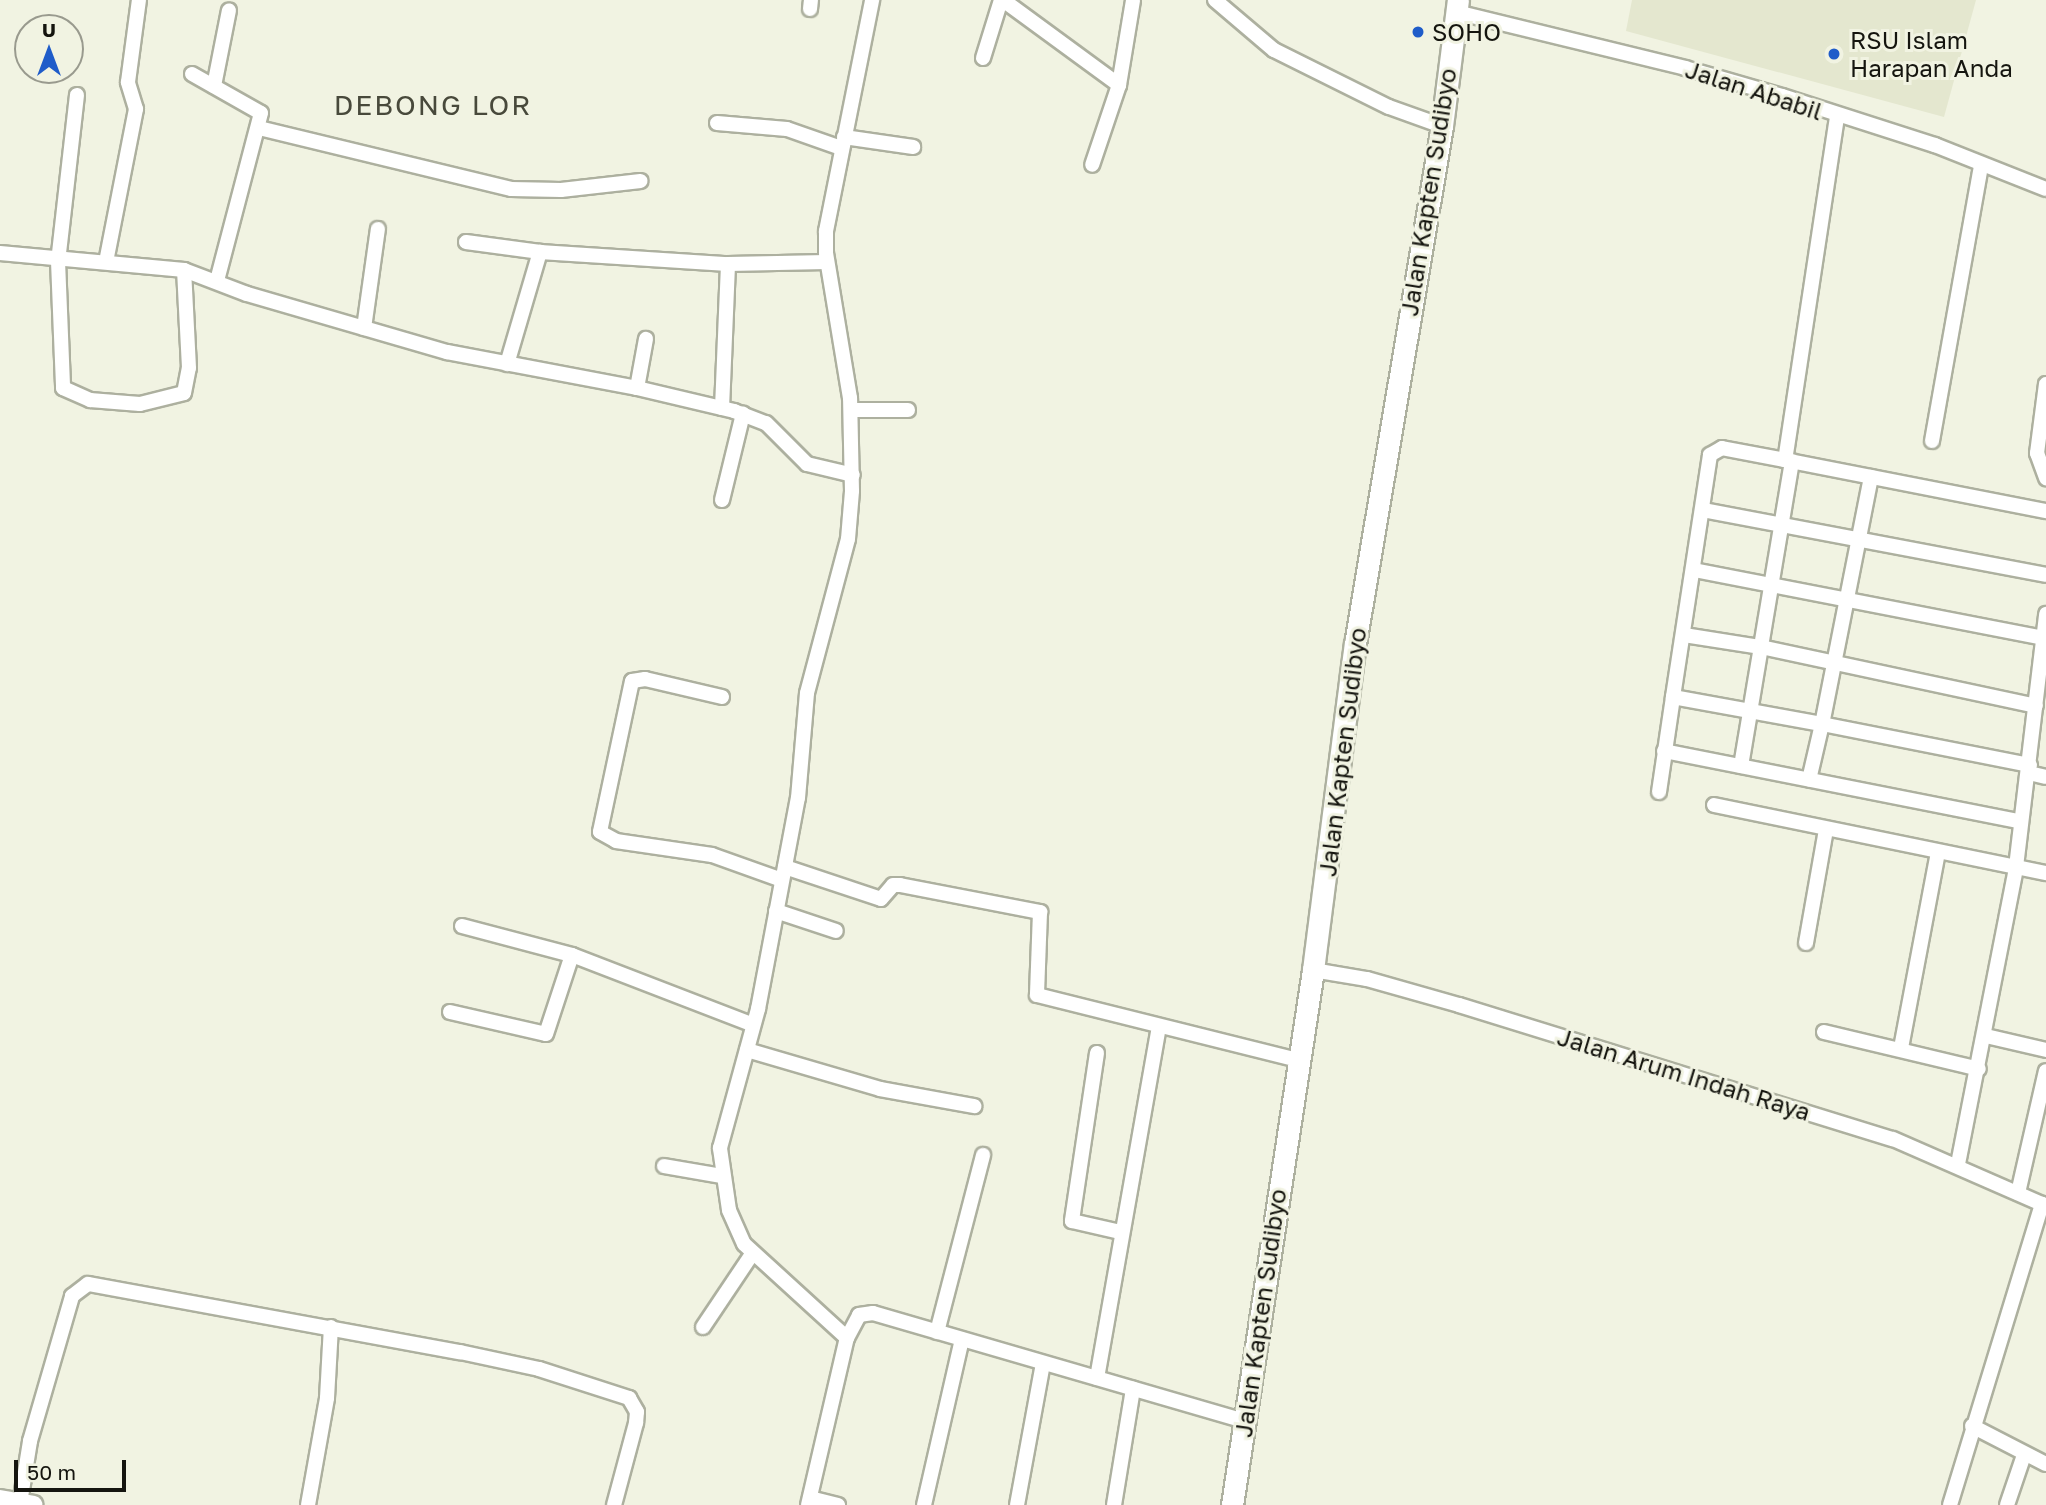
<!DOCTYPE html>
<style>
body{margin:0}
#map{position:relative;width:2046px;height:1505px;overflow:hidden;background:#f1f3e2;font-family:"Golos Text",sans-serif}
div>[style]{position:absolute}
.built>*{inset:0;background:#e4e7cf}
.roads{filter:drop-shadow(2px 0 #adb09f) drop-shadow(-2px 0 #adb09f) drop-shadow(0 2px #adb09f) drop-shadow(0 -2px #adb09f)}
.minor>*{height:14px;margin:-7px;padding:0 7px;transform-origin:7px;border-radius:7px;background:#fff}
.tertiary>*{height:18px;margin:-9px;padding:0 9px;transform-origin:9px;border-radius:9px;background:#fff}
.secondary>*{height:21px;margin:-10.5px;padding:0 10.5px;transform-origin:10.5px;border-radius:10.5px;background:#fff}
.dots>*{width:19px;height:19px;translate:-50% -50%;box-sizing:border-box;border:4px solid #f1f3e2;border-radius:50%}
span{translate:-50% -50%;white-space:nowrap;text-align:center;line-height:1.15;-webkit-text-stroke:6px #f1f3e2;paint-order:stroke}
.poi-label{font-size:24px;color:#15150f}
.left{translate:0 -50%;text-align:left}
.street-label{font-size:24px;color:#15150f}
.quarter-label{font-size:28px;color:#48493b;letter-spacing:2px}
.north{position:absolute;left:14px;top:14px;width:70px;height:70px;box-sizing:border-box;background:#f1f3e2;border:2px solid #999a8e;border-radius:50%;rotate:0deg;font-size:19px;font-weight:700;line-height:28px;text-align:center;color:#15150f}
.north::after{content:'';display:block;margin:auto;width:24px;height:32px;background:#1f5cc9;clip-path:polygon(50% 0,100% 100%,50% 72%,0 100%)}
.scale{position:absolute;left:14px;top:1460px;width:112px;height:32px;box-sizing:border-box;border:4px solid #15150f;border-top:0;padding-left:9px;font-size:21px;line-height:24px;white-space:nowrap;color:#15150f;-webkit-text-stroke:5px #f1f3e2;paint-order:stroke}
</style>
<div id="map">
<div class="built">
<i style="clip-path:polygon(1632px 0,1976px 0,1944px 117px,1626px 31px)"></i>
</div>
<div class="roads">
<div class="minor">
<i style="left:1003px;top:0;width:144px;rotate:36.2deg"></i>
<i style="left:1119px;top:85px;width:84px;rotate:108.6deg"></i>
<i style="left:1215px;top:0;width:77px;rotate:40.3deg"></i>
<i style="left:1274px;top:50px;width:128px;rotate:26.4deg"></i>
<i style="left:1389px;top:107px;width:56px;rotate:19.7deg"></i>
<i style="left:810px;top:9px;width:9px;rotate:-84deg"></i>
<i style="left:1456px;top:12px;width:236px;rotate:13.7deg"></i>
<i style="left:1685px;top:68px;width:101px;rotate:16.1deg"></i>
<i style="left:1782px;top:96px;width:161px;rotate:17.8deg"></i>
<i style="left:1935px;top:145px;width:119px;rotate:21.6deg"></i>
<i style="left:983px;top:58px;width:61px;rotate:-72.8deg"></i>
<i style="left:192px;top:74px;width:79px;rotate:29.5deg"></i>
<i style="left:261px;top:113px;width:174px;rotate:104.7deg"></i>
<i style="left:1119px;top:85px;width:86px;rotate:-80.6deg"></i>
<i style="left:214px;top:86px;width:77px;rotate:-78.8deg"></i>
<i style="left:77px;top:95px;width:167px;rotate:96.5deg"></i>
<i style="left:58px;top:261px;width:127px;rotate:87.7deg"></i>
<i style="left:63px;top:388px;width:30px;rotate:24deg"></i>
<i style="left:90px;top:400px;width:50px;rotate:4.6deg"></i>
<i style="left:140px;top:404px;width:45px;rotate:-14deg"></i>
<i style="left:184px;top:393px;width:25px;rotate:-79deg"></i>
<i style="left:189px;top:368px;width:98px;rotate:-92.9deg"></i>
<i style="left:1837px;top:117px;width:347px;rotate:98.6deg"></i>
<i style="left:1785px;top:460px;width:266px;rotate:11.1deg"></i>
<i style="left:717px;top:123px;width:70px;rotate:4.9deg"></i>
<i style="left:787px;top:129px;width:57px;rotate:19.4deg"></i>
<i style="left:259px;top:128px;width:259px;rotate:13.6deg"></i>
<i style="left:511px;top:189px;width:50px;rotate:1.1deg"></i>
<i style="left:561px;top:190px;width:80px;rotate:-6.5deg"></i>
<i style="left:844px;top:137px;width:70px;rotate:8.2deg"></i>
<i style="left:466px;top:242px;width:75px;rotate:7.7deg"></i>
<i style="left:540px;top:252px;width:188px;rotate:3.7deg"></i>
<i style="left:728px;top:264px;width:99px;rotate:-1.2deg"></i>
<i style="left:0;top:253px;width:185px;rotate:5.3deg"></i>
<i style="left:184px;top:270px;width:67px;rotate:20.9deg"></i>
<i style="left:247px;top:294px;width:208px;rotate:16.2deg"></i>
<i style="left:447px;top:352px;width:193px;rotate:10.7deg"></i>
<i style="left:637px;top:388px;width:100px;rotate:13.3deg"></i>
<i style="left:734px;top:411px;width:34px;rotate:21deg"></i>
<i style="left:766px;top:423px;width:58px;rotate:45deg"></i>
<i style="left:807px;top:464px;width:47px;rotate:13.4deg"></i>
<i style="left:106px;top:262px;width:156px;rotate:-78.9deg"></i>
<i style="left:136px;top:109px;width:28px;rotate:-107deg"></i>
<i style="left:128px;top:82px;width:83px;rotate:-82.4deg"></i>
<i style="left:364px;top:328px;width:100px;rotate:-82deg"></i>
<i style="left:507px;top:364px;width:117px;rotate:-73.6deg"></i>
<i style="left:2046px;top:384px;width:70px;rotate:97.4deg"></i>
<i style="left:2037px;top:453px;width:27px;rotate:70deg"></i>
<i style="left:637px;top:388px;width:50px;rotate:-79.6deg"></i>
<i style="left:722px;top:408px;width:144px;rotate:-87.6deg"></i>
<i style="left:851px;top:410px;width:57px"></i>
<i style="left:1932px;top:441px;width:278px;rotate:-79.9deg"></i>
<i style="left:1785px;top:460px;width:64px;rotate:-169.2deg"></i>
<i style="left:1722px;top:448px;width:14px;rotate:150deg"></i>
<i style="left:1710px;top:455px;width:245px;rotate:98.7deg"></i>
<i style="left:1673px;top:697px;width:151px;rotate:10.3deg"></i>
<i style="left:1822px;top:724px;width:57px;rotate:103.1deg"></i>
<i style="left:1871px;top:477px;width:252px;rotate:101.2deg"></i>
<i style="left:1822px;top:724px;width:212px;rotate:11.2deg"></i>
<i style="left:722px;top:500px;width:89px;rotate:-76.3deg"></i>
<i style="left:1703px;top:510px;width:349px;rotate:10.7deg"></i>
<i style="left:1694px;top:570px;width:357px;rotate:11deg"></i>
<i style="left:1684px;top:635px;width:78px;rotate:8.9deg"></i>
<i style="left:1761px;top:647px;width:281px;rotate:12.1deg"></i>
<i style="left:722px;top:697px;width:79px;rotate:-166.8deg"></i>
<i style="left:645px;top:679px;width:13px;rotate:171deg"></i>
<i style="left:632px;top:681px;width:154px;rotate:102deg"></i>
<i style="left:600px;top:832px;width:18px;rotate:29deg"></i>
<i style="left:616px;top:841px;width:97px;rotate:8.3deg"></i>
<i style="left:712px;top:855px;width:74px;rotate:19.7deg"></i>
<i style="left:1664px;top:751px;width:364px;rotate:11.2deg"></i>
<i style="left:1741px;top:766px;width:309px;rotate:-80.5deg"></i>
<i style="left:2029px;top:773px;width:17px;rotate:13deg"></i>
<i style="left:1659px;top:792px;width:96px;rotate:-81.6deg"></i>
<i style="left:1714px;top:805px;width:339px;rotate:11.6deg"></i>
<i style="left:785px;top:867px;width:101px;rotate:18.4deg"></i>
<i style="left:881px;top:899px;width:18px;rotate:-49deg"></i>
<i style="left:893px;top:885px;width:7px"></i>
<i style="left:900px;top:885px;width:143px;rotate:10.9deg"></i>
<i style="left:1040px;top:912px;width:83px;rotate:92.1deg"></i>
<i style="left:1037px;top:995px;width:268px;rotate:14deg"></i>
<i style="left:776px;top:911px;width:63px;rotate:18.4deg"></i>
<i style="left:462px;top:926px;width:114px;rotate:14.8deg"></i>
<i style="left:1806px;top:943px;width:115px;rotate:-80deg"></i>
<i style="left:1313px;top:970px;width:55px;rotate:9.5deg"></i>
<i style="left:1367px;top:979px;width:96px;rotate:15.8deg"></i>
<i style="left:1459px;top:1005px;width:454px;rotate:17.2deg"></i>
<i style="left:1893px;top:1139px;width:167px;rotate:23.6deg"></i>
<i style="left:450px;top:1012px;width:98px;rotate:12.9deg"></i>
<i style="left:546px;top:1034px;width:83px;rotate:-71.8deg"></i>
<i style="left:572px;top:955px;width:194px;rotate:21.1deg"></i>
<i style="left:1824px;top:1032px;width:159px;rotate:13.4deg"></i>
<i style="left:1986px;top:1036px;width:62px;rotate:13.1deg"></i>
<i style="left:1901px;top:1048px;width:199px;rotate:-79.3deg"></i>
<i style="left:747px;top:1050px;width:139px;rotate:16.3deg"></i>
<i style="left:880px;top:1089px;width:96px;rotate:10.3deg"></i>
<i style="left:1097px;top:1053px;width:170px;rotate:98.5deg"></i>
<i style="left:1072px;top:1221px;width:49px;rotate:12.9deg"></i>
<i style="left:1958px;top:1164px;width:303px;rotate:-78.9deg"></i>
<i style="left:2016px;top:867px;width:255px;rotate:-83.2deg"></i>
<i style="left:664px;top:1166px;width:59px;rotate:9.8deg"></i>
<i style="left:2018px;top:1193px;width:125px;rotate:-77.1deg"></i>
<i style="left:703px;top:1327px;width:88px;rotate:-56.1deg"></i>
<i style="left:937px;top:1332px;width:183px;rotate:-75.4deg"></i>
<i style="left:847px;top:1338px;width:26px;rotate:-62deg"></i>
<i style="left:859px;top:1315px;width:14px;rotate:-8deg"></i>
<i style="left:873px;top:1313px;width:386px;rotate:16.2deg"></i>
<i style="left:1097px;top:1378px;width:356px;rotate:-80deg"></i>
<i style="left:1972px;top:1426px;width:83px;rotate:27.2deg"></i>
<i style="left:810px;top:1498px;width:29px;rotate:14deg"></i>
<i style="left:20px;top:1503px;width:63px;rotate:-80.8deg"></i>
<i style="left:30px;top:1441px;width:151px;rotate:-73.8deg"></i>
<i style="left:72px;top:1296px;width:20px;rotate:-37deg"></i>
<i style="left:88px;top:1284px;width:378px;rotate:10.4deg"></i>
<i style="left:460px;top:1352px;width:81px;rotate:12.1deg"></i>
<i style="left:539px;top:1369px;width:95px;rotate:17.9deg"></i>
<i style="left:629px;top:1398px;width:16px;rotate:60deg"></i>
<i style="left:637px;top:1412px;width:11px;rotate:95deg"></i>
<i style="left:636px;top:1423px;width:85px;rotate:105deg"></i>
<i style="left:308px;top:1505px;width:109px;rotate:-79.9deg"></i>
<i style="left:327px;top:1398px;width:71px;rotate:-86.8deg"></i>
<i style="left:808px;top:1505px;width:171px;rotate:-76.9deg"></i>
<i style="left:847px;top:1338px;width:139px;rotate:-137.6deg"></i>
<i style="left:744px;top:1244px;width:37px;rotate:-114deg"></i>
<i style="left:729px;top:1210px;width:63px;rotate:-98.3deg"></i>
<i style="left:720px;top:1148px;width:144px;rotate:-74.7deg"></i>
<i style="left:758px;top:1009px;width:215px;rotate:-79.3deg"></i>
<i style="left:798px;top:798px;width:105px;rotate:-85.1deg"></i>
<i style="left:807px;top:693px;width:159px;rotate:-75.1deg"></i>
<i style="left:848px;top:539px;width:48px;rotate:-85.2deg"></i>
<i style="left:852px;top:491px;width:93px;rotate:-91.2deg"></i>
<i style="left:850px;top:398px;width:147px;rotate:-99.4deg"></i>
<i style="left:826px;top:253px;width:22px;rotate:-90deg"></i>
<i style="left:826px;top:231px;width:236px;rotate:-78.7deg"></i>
<i style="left:924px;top:1505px;width:170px;rotate:-77.1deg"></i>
<i style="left:1017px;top:1505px;width:144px;rotate:-79.6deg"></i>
<i style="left:1114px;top:1505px;width:118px;rotate:-80.7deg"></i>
<i style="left:1950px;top:1505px;width:315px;rotate:-73deg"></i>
<i style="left:2007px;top:1505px;width:53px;rotate:-71.2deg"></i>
</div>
<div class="tertiary">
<i style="left:0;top:1499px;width:34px;rotate:10deg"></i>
</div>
<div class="secondary">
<i style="left:1232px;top:1505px;width:541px;rotate:-81.39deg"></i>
<i style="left:1313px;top:970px;width:329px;rotate:-82.7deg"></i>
<i style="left:1355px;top:644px;width:525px;rotate:-80.47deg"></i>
<i style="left:1442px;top:126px;width:127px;rotate:-82.8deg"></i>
</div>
</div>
<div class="dots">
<i style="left:1418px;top:32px;background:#1f5cc9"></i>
<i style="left:1834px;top:54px;background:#1f5cc9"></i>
</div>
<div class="poi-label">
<span class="left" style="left:1432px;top:32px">SOHO</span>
<span class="left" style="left:1850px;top:54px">RSU Islam<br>Harapan Anda</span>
</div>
<div class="street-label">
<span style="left:1754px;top:90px;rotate:18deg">Jalan Ababil</span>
<span style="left:1428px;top:192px;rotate:-81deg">Jalan Kapten Sudibyo</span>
<span style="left:1342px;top:752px;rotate:-83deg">Jalan Kapten Sudibyo</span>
<span style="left:1684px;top:1074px;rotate:17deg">Jalan Arum Indah Raya</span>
<span style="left:1260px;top:1313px;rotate:-82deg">Jalan Kapten Sudibyo</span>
</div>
<div class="quarter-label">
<span style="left:433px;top:105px">DEBONG LOR</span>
</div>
<div class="north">U</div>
<div class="scale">50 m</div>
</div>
